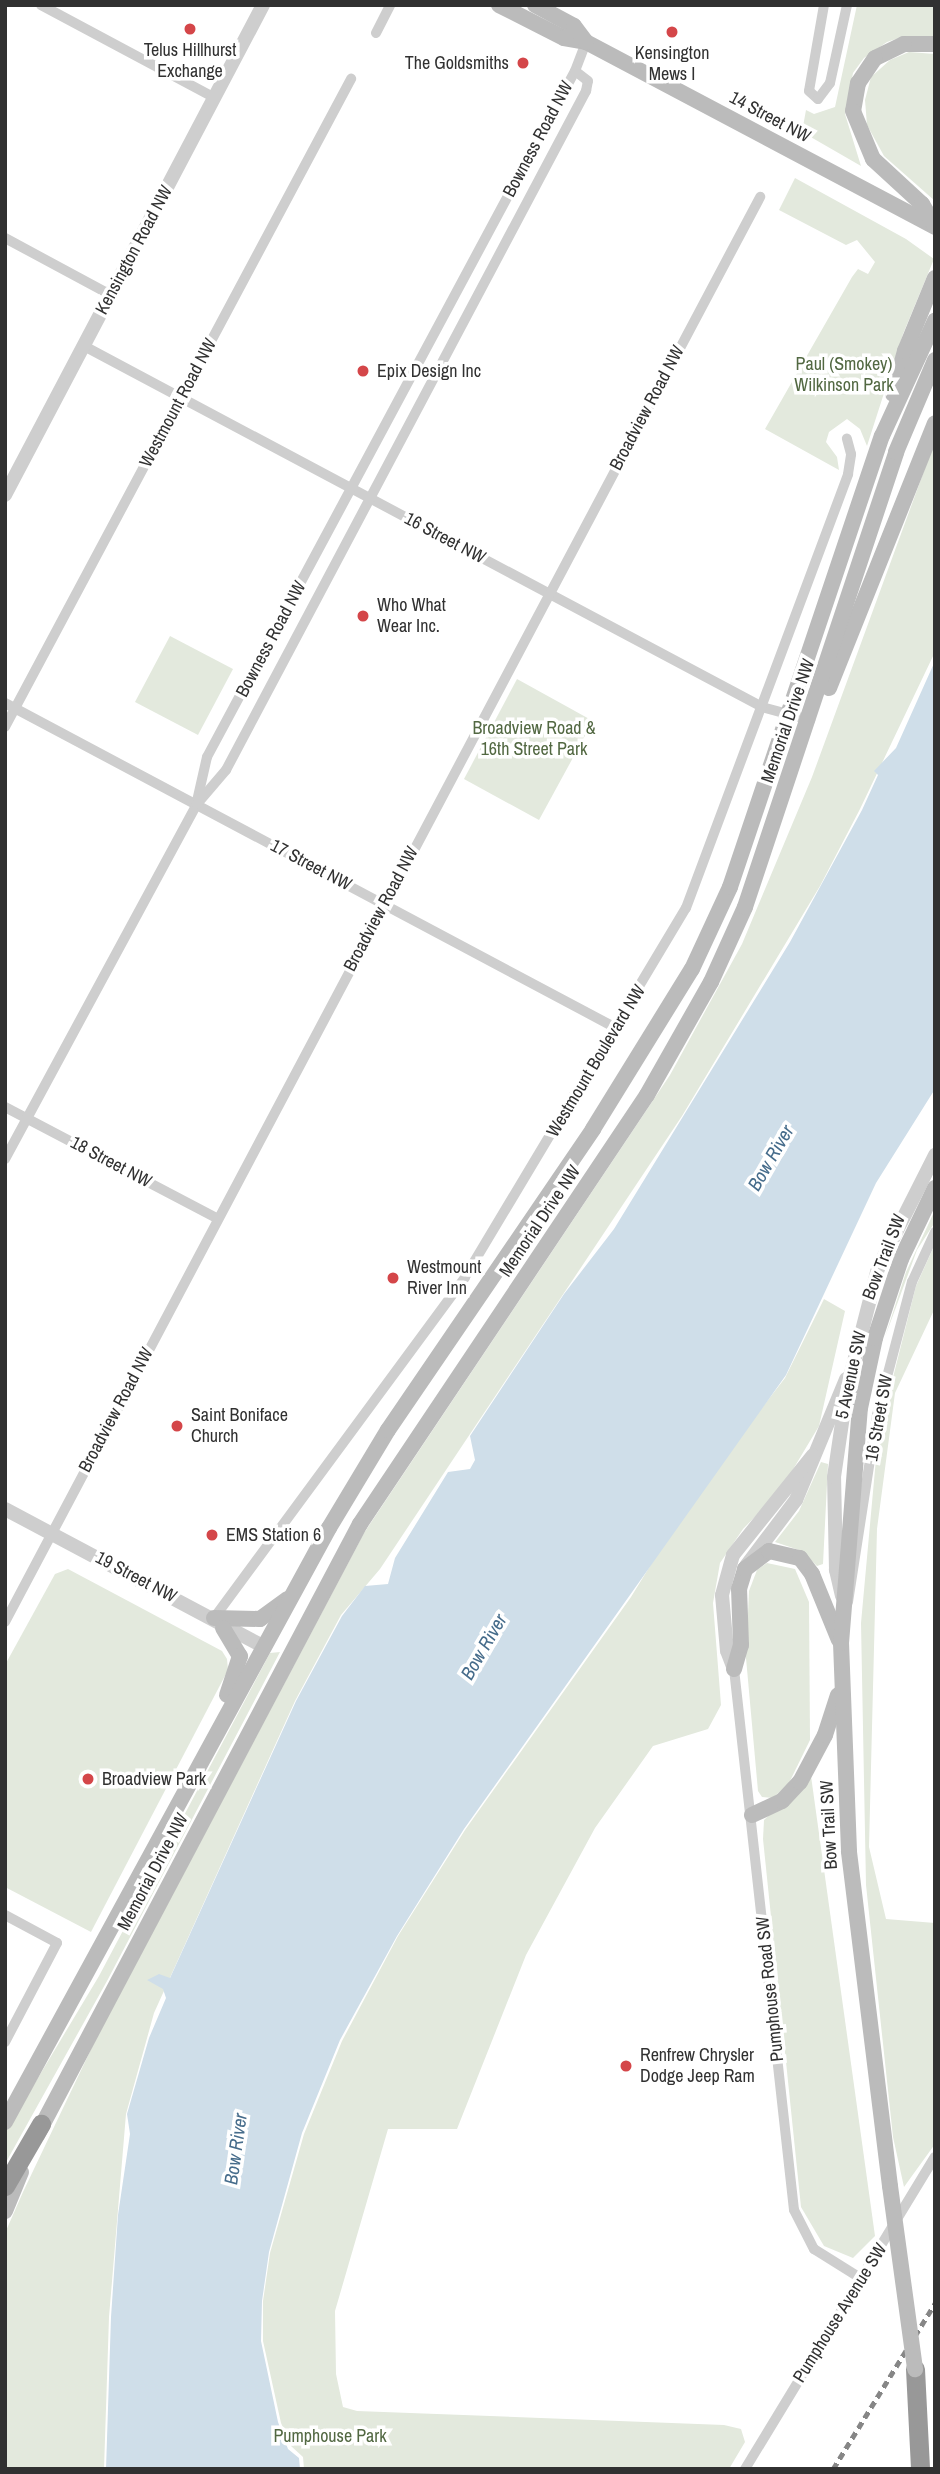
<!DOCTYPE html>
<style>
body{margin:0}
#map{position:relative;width:940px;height:2474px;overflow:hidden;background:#fff;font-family:"Archivo Narrow",sans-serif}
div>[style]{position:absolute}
.green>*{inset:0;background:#e3e9dd}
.water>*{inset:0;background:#cfdee9}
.minor>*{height:10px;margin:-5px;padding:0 5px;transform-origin:5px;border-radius:5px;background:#cecece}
.tertiary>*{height:14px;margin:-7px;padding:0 7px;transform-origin:7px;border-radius:7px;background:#cecece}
.secondary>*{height:16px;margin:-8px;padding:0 8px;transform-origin:8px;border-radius:8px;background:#bbb}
.motorway>*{height:19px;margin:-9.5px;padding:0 9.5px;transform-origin:9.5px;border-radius:9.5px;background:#989898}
.rail>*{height:4.5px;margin-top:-2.25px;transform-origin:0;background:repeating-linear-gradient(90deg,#868686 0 7px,transparent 0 12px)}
.secondary-bridge>*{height:16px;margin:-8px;padding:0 8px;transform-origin:8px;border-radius:8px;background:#bbb}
.dots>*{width:19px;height:19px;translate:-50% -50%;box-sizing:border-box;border:4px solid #fff;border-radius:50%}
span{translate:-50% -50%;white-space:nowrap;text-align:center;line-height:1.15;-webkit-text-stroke:7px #fff;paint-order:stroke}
.poi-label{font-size:18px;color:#313131}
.right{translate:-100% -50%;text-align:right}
.left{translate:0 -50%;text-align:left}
.street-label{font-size:18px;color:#313131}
.park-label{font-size:18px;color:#526842}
.water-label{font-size:19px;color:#466c8b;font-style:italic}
.frame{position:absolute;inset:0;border:7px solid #313131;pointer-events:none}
</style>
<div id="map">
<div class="green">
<i style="clip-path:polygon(857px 5px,935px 5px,935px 36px,902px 37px,887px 42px,864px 58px,853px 73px,845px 114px,861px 166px,802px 132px,806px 110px,814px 114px,835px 107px)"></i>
<i style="clip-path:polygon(909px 52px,935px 54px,935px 201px,884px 156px,867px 125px,865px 100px,871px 77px,890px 60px)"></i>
<i style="clip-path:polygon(795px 178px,906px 239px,934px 259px,903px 334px,867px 446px,860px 429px,847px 419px,829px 432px,826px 442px,837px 457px,839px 470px,765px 429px,852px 277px,858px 269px,868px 274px,875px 262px,857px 240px,846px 245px,779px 210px)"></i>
<i style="clip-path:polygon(935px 441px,935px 652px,860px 809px,820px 886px,682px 1116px,380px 1569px,341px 1615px,295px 1701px,154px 2013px,126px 2114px,109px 2317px,104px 2469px,5px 2469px,5px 2233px,23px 2192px,95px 2041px,364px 1533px,670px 1075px,742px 944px,812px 777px)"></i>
<i style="clip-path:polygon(170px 636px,233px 669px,198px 735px,135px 702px)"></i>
<i style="clip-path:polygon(517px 679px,593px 721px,539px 820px,464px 779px)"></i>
<i style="clip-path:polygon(935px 1210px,935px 1222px,917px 1250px,885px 1337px,906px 1272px)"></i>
<i style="clip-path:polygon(935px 1244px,935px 1308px,895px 1393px,877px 1529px,869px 1847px,886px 1919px,935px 1923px,935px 2144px,904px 2187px,893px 2137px,866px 1885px,861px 1623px,878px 1437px,916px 1286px)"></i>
<i style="clip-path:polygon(824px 1299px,845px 1311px,819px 1426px,780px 1491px,743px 1529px,720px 1563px,713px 1603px,721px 1705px,708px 1729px,653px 1746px,595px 1828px,526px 1955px,457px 2129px,388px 2129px,335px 2311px,336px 2374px,343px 2407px,357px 2411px,724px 2425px,741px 2429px,745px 2442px,729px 2469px,304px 2469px,303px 2457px,291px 2446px,281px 2423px,263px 2341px,263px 2301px,270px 2253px,304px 2134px,342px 2041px,398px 1936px,465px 1830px,631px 1597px,690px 1501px,785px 1378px)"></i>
<i style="clip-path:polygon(821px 1462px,828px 1464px,823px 1564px,817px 1566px,802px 1551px,775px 1542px,799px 1511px)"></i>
<i style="clip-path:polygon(767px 1563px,795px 1569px,809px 1602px,810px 1740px,789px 1783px,773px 1798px,762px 1797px,758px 1791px,746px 1658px,749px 1591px,757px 1570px)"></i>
<i style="clip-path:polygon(68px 1569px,222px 1651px,227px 1659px,228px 1670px,91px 1932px,5px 1887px,5px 1665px,55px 1574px)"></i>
<i style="clip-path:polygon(280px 1652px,107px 1981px,5px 2164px,5px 2133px,99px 1976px,270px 1653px)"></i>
<i style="clip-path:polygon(811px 1776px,875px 2236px,853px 2258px,824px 2246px,801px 2207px,763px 1839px,764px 1820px)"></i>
</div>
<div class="water">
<i style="clip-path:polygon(935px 661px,935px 1089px,876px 1183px,786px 1375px,464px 1829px,397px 1936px,340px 2040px,302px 2133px,269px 2252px,262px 2301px,261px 2341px,278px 2422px,288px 2449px,299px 2458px,300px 2469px,106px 2469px,111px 2317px,118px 2215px,130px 2134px,127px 2114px,149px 2038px,166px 1998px,163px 1989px,147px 1980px,159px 1974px,170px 1978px,296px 1701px,342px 1616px,365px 1586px,388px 1584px,395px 1558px,448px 1472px,470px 1469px,475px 1460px,470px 1436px,564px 1294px,614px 1229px,790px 942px,862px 810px,878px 775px,874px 771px,896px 748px)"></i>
</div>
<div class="minor">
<i style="left:41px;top:5px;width:197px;rotate:28.1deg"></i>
<i style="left:824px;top:5px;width:87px;rotate:99.9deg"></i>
<i style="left:809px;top:91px;width:12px;rotate:42deg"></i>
<i style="left:818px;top:99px;width:20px;rotate:-53deg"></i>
<i style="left:830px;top:83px;width:80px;rotate:-77.7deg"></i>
<i style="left:376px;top:33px;width:31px;rotate:-63deg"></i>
<i style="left:575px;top:71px;width:31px;rotate:-69deg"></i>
<i style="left:5px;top:238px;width:120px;rotate:28.3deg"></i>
<i style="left:84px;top:346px;width:768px;rotate:28.03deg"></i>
<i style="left:762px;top:707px;width:50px;rotate:15.2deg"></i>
<i style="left:5px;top:703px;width:692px;rotate:28.01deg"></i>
<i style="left:5px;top:727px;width:735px;rotate:-61.9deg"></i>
<i style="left:197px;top:801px;width:45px;rotate:-77.2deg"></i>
<i style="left:207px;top:757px;width:778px;rotate:-61.79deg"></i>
<i style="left:5px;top:1107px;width:238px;rotate:27.7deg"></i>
<i style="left:5px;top:1159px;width:404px;rotate:-61.6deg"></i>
<i style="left:197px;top:804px;width:45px;rotate:-49.5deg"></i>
<i style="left:226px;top:770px;width:769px;rotate:-62.07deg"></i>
<i style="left:586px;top:91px;width:10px;rotate:-79deg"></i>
<i style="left:588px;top:81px;width:16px;rotate:-142deg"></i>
<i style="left:848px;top:1602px;width:189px;rotate:-81.2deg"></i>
<i style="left:877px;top:1415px;width:138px;rotate:-75.3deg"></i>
<i style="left:912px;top:1282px;width:55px;rotate:-65.3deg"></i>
<i style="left:214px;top:1618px;width:423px;rotate:-53.6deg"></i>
<i style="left:465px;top:1277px;width:430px;rotate:-59.1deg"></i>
<i style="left:686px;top:908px;width:463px;rotate:-69.5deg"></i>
<i style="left:848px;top:474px;width:20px;rotate:-81deg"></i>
<i style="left:851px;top:454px;width:16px;rotate:-105deg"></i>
<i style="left:5px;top:1622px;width:1613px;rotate:-62.08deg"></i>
<i style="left:734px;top:1669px;width:544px;rotate:83.67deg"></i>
<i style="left:794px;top:2210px;width:44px;rotate:62.9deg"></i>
<i style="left:814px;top:2249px;width:57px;rotate:32deg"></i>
<i style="left:5px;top:1915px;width:59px;rotate:28.3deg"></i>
<i style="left:57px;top:1943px;width:112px;rotate:117.7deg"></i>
<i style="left:745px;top:2469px;width:365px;rotate:-58.7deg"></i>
</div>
<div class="tertiary">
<i style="left:5px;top:495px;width:554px;rotate:-62.23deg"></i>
<i style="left:5px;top:1509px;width:294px;rotate:28deg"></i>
<i style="left:746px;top:1566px;width:83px;rotate:-52.9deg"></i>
<i style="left:796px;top:1500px;width:131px;rotate:-67.5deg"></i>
<i style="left:842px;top:1596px;width:27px;rotate:-103deg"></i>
<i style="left:836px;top:1570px;width:93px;rotate:-91.2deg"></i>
<i style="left:834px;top:1477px;width:89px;rotate:-81.6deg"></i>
<i style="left:847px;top:1389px;width:125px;rotate:-75.6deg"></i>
<i style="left:878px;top:1268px;width:127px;rotate:-63.2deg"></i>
<i style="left:734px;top:1669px;width:19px;rotate:-111deg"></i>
<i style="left:727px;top:1651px;width:56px;rotate:-95.1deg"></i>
<i style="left:722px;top:1595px;width:41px;rotate:-74.6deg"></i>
<i style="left:733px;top:1555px;width:128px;rotate:-51.3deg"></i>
</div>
<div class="secondary">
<i style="left:499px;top:5px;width:73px;rotate:26.9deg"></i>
<i style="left:564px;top:38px;width:22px;rotate:10deg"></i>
<i style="left:586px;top:42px;width:395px;rotate:27.9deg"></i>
<i style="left:535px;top:5px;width:44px;rotate:28.3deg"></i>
<i style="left:574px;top:26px;width:20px;rotate:53deg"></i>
<i style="left:935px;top:44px;width:31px;rotate:180deg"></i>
<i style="left:904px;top:44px;width:32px;rotate:154deg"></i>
<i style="left:875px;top:58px;width:30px;rotate:124deg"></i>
<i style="left:858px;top:83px;width:28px;rotate:100deg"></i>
<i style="left:853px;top:111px;width:52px;rotate:67.4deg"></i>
<i style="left:873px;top:159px;width:67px;rotate:42.6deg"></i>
<i style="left:922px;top:204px;width:26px;rotate:59deg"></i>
<i style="left:893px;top:394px;width:45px;rotate:-74.4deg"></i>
<i style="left:905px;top:351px;width:79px;rotate:-67.7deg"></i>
<i style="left:829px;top:688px;width:285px;rotate:-68.2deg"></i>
<i style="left:214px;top:1618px;width:46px;rotate:1.2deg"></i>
<i style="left:260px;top:1619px;width:34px;rotate:-36deg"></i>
<i style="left:223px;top:1628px;width:33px;rotate:59deg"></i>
<i style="left:240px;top:1656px;width:41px;rotate:108.4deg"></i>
<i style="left:734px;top:1669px;width:25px;rotate:-74deg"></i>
<i style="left:741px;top:1645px;width:56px;rotate:-92deg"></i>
<i style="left:739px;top:1589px;width:21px;rotate:-73deg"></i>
<i style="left:745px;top:1569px;width:30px;rotate:-37deg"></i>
<i style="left:769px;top:1551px;width:32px;rotate:13deg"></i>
<i style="left:800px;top:1558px;width:20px;rotate:53deg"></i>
<i style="left:812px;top:1574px;width:71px;rotate:67.8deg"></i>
<i style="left:752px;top:1815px;width:33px;rotate:-25deg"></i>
<i style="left:782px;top:1801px;width:26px;rotate:-47deg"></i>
<i style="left:800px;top:1782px;width:53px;rotate:-62deg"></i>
<i style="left:825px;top:1735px;width:42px;rotate:-72deg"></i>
<i style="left:5px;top:2122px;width:677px;rotate:-61.39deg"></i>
<i style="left:329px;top:1528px;width:114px;rotate:-59deg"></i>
<i style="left:388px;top:1430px;width:364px;rotate:-55.7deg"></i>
<i style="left:593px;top:1129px;width:188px;rotate:-58.3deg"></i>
<i style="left:692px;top:969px;width:90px;rotate:-65.1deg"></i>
<i style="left:730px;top:887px;width:476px;rotate:-71.4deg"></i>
<i style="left:882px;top:436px;width:127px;rotate:-65.3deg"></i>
<i style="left:37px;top:2135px;width:691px;rotate:-62.14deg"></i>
<i style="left:360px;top:1524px;width:516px;rotate:-56.22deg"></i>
<i style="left:647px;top:1095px;width:130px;rotate:-60.5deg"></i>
<i style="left:711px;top:982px;width:82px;rotate:-65.6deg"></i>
<i style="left:745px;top:907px;width:479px;rotate:-71.6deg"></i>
<i style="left:896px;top:452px;width:100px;rotate:-67deg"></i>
<i style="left:890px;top:2186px;width:337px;rotate:-97deg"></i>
<i style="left:849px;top:1851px;width:208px;rotate:-92.2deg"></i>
<i style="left:841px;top:1643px;width:236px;rotate:-85.4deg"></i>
<i style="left:860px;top:1408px;width:72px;rotate:-77.9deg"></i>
<i style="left:875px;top:1338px;width:83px;rotate:-71.8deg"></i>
<i style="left:901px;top:1259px;width:79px;rotate:-64.4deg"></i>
<i style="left:5px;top:2211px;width:42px;rotate:-67.7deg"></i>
</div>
<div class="motorway">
<i style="left:5px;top:2186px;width:72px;rotate:-59.9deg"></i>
<i style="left:915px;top:2369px;width:100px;rotate:87.1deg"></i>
</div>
<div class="rail">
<i style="left:833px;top:2469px;width:195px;rotate:-58.4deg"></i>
</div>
<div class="secondary-bridge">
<i style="left:890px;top:2186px;width:185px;rotate:82.2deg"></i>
</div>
<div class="dots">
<i style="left:190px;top:29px;background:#d44649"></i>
<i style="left:672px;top:32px;background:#d44649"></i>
<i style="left:523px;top:63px;background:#d44649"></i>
<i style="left:363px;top:371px;background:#d44649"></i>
<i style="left:363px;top:616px;background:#d44649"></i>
<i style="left:393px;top:1278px;background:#d44649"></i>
<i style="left:177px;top:1426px;background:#d44649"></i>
<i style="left:212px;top:1535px;background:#d44649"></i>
<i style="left:88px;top:1779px;background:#d44649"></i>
<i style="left:626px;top:2066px;background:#d44649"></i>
</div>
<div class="poi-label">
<span style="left:190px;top:61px">Telus Hillhurst<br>Exchange</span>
<span style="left:672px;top:64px">Kensington<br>Mews I</span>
<span class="right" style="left:509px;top:63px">The Goldsmiths</span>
<span class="left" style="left:377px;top:371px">Epix Design Inc</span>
<span class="left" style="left:377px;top:616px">Who What<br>Wear Inc.</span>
<span class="left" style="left:407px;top:1278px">Westmount<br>River Inn</span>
<span class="left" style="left:191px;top:1426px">Saint Boniface<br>Church</span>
<span class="left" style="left:226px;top:1535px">EMS Station 6</span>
<span class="left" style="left:102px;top:1779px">Broadview Park</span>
<span class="left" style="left:640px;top:2066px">Renfrew Chrysler<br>Dodge Jeep Ram</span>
</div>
<div class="street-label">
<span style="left:770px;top:117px;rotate:28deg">14 Street NW</span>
<span style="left:538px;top:139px;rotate:-62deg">Bowness Road NW</span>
<span style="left:134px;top:250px;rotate:-62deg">Kensington Road NW</span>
<span style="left:178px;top:403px;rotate:-62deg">Westmount Road NW</span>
<span style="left:647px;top:408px;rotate:-62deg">Broadview Road NW</span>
<span style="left:445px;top:538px;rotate:28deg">16 Street NW</span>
<span style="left:271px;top:639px;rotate:-62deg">Bowness Road NW</span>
<span style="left:788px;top:721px;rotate:-71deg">Memorial Drive NW</span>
<span style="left:311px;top:865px;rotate:28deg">17 Street NW</span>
<span style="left:381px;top:909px;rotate:-62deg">Broadview Road NW</span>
<span style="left:596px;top:1061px;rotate:-59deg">Westmount Boulevard NW</span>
<span style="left:111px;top:1162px;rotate:28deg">18 Street NW</span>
<span style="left:540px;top:1221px;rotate:-56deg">Memorial Drive NW</span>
<span style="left:884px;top:1257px;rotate:-69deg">Bow Trail SW</span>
<span style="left:851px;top:1375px;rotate:-78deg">5 Avenue SW</span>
<span style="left:116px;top:1410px;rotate:-62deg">Broadview Road NW</span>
<span style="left:879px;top:1418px;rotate:-80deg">16 Street SW</span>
<span style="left:136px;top:1577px;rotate:28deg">19 Street NW</span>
<span style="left:829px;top:1825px;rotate:-93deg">Bow Trail SW</span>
<span style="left:153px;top:1872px;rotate:-62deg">Memorial Drive NW</span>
<span style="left:770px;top:1989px;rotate:-96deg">Pumphouse Road SW</span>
<span style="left:840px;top:2313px;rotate:-58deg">Pumphouse Avenue SW</span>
</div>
<div class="park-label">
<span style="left:844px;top:375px">Paul (Smokey)<br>Wilkinson Park</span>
<span style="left:534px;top:739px">Broadview Road &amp;<br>16th Street Park</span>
<span style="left:330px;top:2436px">Pumphouse Park</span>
</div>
<div class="water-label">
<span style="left:771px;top:1158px;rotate:-60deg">Bow River</span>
<span style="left:484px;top:1647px;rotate:-60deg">Bow River</span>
<span style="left:236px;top:2149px;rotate:-82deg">Bow River</span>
</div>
<div class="frame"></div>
</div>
